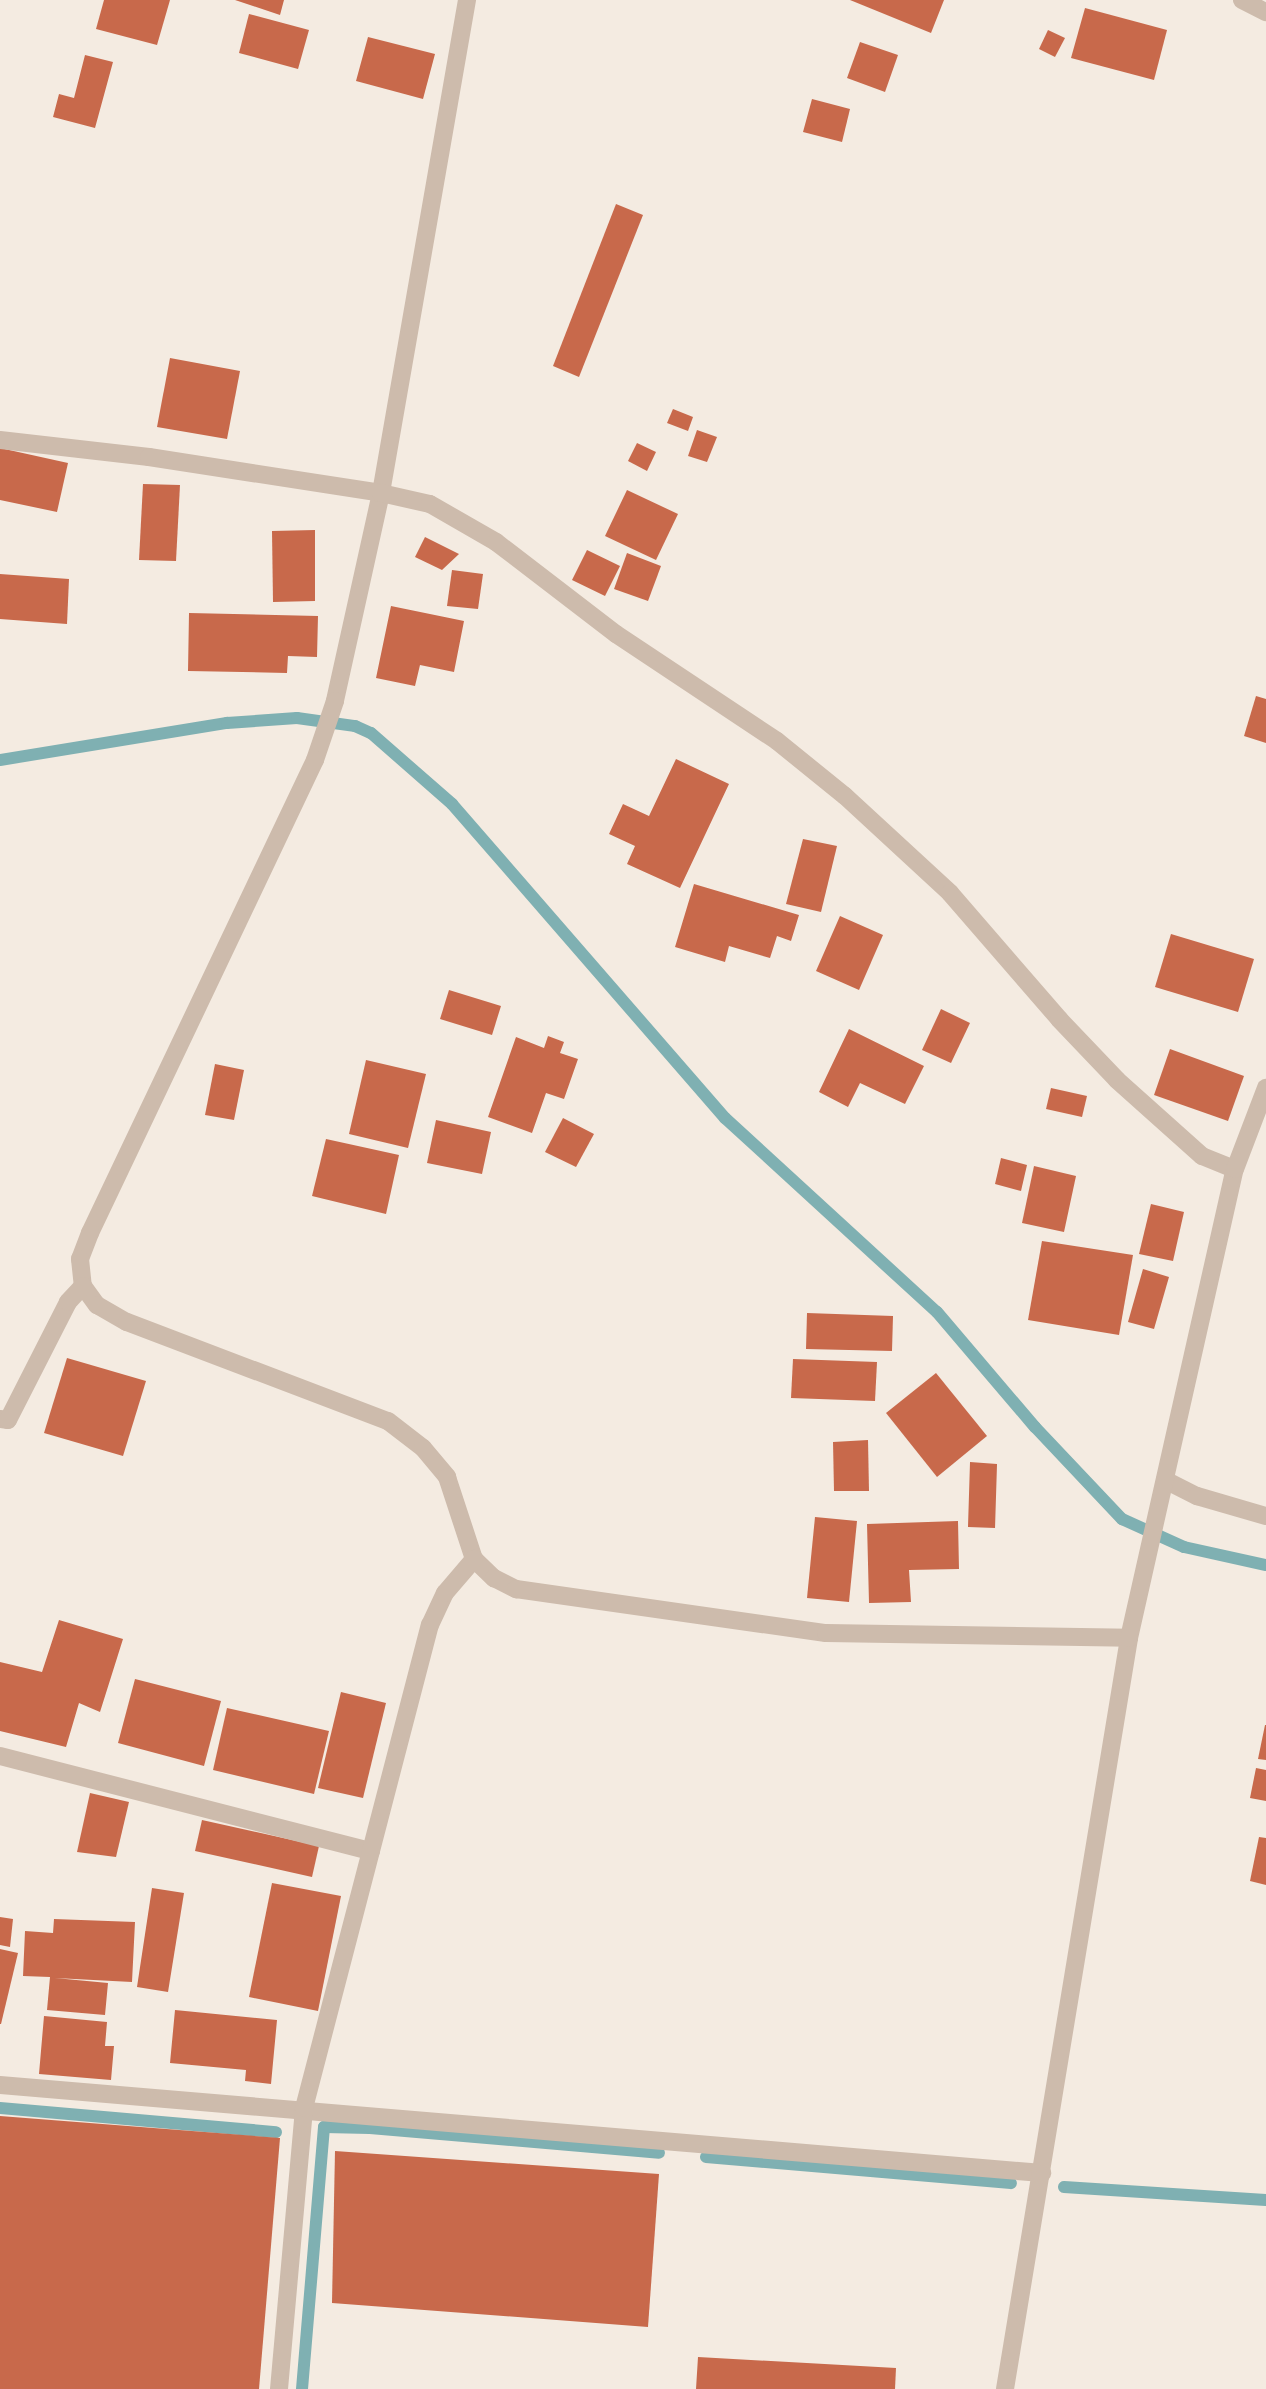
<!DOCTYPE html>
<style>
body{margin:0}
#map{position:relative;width:1266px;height:2389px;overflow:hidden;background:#f4ebe1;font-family:Figtree,sans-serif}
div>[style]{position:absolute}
.stream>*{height:12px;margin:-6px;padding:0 6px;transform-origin:6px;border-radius:6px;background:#7fb0b2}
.building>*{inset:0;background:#c8694b}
.minor>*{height:18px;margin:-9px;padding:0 9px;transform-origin:9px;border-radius:9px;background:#cdbbac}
span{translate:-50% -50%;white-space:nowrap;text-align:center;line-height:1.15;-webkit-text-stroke:5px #fbf5ee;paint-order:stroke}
</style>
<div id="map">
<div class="stream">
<i style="left:0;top:760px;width:230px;rotate:-9.3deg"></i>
<i style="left:227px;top:723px;width:70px;rotate:-4.1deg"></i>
<i style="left:297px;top:718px;width:59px;rotate:7.9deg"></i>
<i style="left:355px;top:726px;width:17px;rotate:24deg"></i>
<i style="left:371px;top:733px;width:108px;rotate:41.2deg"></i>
<i style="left:452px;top:804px;width:416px;rotate:49deg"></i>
<i style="left:725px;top:1118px;width:287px;rotate:42.5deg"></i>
<i style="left:937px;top:1312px;width:151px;rotate:49.6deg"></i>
<i style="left:1035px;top:1427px;width:127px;rotate:46.6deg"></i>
<i style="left:1122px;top:1519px;width:68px;rotate:24.3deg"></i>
<i style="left:1184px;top:1547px;width:84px;rotate:12.4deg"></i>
<i style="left:0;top:2108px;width:277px;rotate:5deg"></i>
<i style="left:706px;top:2157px;width:306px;rotate:4.9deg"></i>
<i style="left:1064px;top:2187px;width:202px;rotate:3.7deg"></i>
<i style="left:302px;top:2389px;width:263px;rotate:-85.2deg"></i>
<i style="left:324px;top:2127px;width:46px;rotate:1.2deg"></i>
<i style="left:370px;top:2128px;width:290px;rotate:4.9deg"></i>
</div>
<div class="building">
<i style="clip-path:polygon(104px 0,170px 0,157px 45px,96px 29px)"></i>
<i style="clip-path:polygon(235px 0,284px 0,280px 15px)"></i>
<i style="clip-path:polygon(850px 0,944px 0,931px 33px)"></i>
<i style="clip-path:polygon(1085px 8px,1167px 30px,1154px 80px,1071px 58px)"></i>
<i style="clip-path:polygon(249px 14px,309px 30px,298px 69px,239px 53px)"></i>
<i style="clip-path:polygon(1048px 30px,1065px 38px,1055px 57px,1039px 49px)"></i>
<i style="clip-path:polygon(368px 37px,435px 54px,423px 99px,356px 81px)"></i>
<i style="clip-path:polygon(860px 42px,898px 55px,885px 92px,847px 78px)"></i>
<i style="clip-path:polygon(85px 55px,113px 62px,95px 128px,53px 117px,59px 94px,74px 98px)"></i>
<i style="clip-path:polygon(812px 99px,850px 109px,842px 142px,803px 132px)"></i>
<i style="clip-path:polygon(616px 204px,643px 215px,579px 377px,553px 366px)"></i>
<i style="clip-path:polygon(170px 358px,240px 371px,227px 439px,157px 427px)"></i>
<i style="clip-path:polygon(673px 409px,693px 417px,688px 431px,667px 423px)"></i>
<i style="clip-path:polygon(697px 430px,717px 437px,707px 462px,688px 456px)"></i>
<i style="clip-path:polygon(637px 443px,656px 452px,647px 471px,628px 461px)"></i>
<i style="clip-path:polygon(0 448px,68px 463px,57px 512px,0 500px)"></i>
<i style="clip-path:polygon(143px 484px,180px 485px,176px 561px,139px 560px)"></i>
<i style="clip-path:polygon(627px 490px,678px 514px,656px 560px,605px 536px)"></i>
<i style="clip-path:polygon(315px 530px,315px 601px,273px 602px,272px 531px)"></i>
<i style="clip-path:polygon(425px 537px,459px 554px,442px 570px,415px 557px)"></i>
<i style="clip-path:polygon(587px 550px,620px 566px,605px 596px,572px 580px)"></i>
<i style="clip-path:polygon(627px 553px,661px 566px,648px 601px,614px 589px)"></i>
<i style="clip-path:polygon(452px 570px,483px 574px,478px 609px,447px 606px)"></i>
<i style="clip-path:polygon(0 574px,69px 579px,67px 624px,0 619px)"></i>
<i style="clip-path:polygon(391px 606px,464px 621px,454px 672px,420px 665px,415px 686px,376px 678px)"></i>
<i style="clip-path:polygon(189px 613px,318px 616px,317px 657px,288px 656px,287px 673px,188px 671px)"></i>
<i style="clip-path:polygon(1256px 696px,1266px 699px,1266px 743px,1244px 736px)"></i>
<i style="clip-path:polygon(676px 759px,729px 784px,680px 888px,627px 864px,635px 846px,609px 834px,623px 804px,649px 816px)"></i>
<i style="clip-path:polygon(803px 839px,837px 846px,821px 912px,786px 904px)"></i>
<i style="clip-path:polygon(694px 884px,799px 915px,791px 941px,777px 936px,770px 958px,729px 946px,725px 962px,675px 947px)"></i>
<i style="clip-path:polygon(840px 916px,883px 935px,859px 990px,816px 971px)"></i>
<i style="clip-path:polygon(1171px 934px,1254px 959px,1238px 1012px,1155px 987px)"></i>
<i style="clip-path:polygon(449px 990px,501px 1006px,492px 1035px,440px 1019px)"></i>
<i style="clip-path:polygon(941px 1009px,970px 1023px,951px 1063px,922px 1050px)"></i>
<i style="clip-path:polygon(849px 1029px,924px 1066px,905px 1104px,860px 1083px,848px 1107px,819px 1092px)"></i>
<i style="clip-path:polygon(548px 1036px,564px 1042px,560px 1053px,578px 1059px,564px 1099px,546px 1093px,532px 1133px,488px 1117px,516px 1037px,544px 1048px)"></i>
<i style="clip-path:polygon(1170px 1049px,1244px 1076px,1228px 1121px,1154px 1095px)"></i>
<i style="clip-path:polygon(366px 1060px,426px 1074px,408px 1148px,349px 1134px)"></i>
<i style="clip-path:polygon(215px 1064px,244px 1070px,234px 1120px,205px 1115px)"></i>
<i style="clip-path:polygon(1051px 1088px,1087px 1096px,1082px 1117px,1046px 1109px)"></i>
<i style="clip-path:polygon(563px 1118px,594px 1134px,576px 1167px,545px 1152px)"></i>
<i style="clip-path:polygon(436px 1120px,491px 1132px,482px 1174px,427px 1163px)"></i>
<i style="clip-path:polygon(326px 1139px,399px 1155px,386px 1214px,312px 1196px)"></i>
<i style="clip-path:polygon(1001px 1158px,1027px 1165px,1021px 1191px,995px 1184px)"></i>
<i style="clip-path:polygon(1034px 1166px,1076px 1176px,1064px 1232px,1022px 1223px)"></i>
<i style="clip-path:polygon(1151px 1204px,1184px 1212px,1173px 1261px,1139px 1254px)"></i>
<i style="clip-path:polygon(1042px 1241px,1133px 1255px,1119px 1335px,1028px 1320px)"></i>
<i style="clip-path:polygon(1143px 1269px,1169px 1277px,1154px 1329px,1128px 1322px)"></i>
<i style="clip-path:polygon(807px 1313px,893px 1316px,892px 1351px,806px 1349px)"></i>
<i style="clip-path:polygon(67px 1358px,146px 1381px,123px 1456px,44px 1433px)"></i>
<i style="clip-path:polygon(793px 1359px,877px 1362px,875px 1401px,791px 1398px)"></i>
<i style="clip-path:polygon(936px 1373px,987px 1436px,937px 1477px,886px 1413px)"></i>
<i style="clip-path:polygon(868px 1440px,869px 1491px,834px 1491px,833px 1442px)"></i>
<i style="clip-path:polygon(970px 1462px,997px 1464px,995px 1528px,968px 1527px)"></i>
<i style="clip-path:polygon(815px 1517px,857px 1521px,849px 1602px,807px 1598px)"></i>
<i style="clip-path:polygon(958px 1521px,959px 1569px,909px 1570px,911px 1602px,869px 1603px,867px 1524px)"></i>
<i style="clip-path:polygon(59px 1620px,123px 1639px,100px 1712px,79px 1703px,66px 1747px,0 1731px,0 1662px,42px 1672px)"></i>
<i style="clip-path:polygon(135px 1679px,221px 1701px,204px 1766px,118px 1743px)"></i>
<i style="clip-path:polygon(341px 1692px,386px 1703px,363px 1798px,318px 1788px)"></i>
<i style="clip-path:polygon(227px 1708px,329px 1731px,314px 1794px,213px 1770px)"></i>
<i style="clip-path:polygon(1265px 1725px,1266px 1725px,1266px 1760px,1258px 1759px)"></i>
<i style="clip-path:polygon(1256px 1768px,1266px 1770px,1266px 1801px,1250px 1798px)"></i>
<i style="clip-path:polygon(90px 1793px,129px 1802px,116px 1857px,77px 1852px)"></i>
<i style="clip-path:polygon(202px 1820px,319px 1846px,312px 1877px,195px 1851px)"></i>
<i style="clip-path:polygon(1259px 1837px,1266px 1838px,1266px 1885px,1250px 1881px)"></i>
<i style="clip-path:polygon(272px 1883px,341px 1896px,318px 2011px,249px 1997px)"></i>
<i style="clip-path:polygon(152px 1888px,184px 1893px,168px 1992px,137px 1987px)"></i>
<i style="clip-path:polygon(0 1917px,13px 1919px,10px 1947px,0 1945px)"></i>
<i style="clip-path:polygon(54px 1919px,135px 1922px,132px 1982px,55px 1978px,108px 1983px,105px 2015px,47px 2010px,50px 1977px,23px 1976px,25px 1931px,53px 1933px)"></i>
<i style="clip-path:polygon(0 1949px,18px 1953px,1px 2024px,0 2024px)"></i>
<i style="clip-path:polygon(175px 2010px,277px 2020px,271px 2084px,245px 2081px,246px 2070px,170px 2063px)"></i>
<i style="clip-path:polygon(44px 2016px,107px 2022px,105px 2046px,114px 2046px,111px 2080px,39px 2074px)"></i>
<i style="clip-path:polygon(0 2116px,280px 2138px,259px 2389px,0 2389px)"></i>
<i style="clip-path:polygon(335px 2151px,659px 2174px,648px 2327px,332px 2303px)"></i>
<i style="clip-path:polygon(698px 2357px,896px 2368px,895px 2389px,696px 2389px)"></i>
</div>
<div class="minor">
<i style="left:467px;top:0;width:500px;rotate:99.9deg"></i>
<i style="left:381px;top:493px;width:213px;rotate:102.5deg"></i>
<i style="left:335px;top:701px;width:62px;rotate:108.7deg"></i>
<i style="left:315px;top:760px;width:524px;rotate:115.44deg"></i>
<i style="left:90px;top:1233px;width:28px;rotate:111deg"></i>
<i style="left:80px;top:1259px;width:27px;rotate:84deg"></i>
<i style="left:83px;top:1286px;width:24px;rotate:54deg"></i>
<i style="left:97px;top:1305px;width:34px;rotate:30deg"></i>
<i style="left:127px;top:1322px;width:279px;rotate:20.8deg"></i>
<i style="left:388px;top:1421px;width:44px;rotate:37.6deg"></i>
<i style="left:423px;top:1448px;width:38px;rotate:50deg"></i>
<i style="left:447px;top:1477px;width:86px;rotate:71.8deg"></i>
<i style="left:474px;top:1559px;width:28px;rotate:44deg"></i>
<i style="left:494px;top:1578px;width:25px;rotate:27deg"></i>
<i style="left:516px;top:1589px;width:313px;rotate:8.1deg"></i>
<i style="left:826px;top:1633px;width:303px;rotate:0.9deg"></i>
<i style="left:1242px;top:0;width:27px;rotate:27deg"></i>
<i style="left:0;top:440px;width:150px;rotate:6.5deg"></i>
<i style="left:149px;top:457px;width:235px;rotate:8.8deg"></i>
<i style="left:381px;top:493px;width:50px;rotate:12.7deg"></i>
<i style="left:430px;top:504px;width:76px;rotate:29.9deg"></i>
<i style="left:496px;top:542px;width:151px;rotate:37.5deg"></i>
<i style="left:616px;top:634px;width:193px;rotate:33.6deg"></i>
<i style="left:777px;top:741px;width:87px;rotate:39deg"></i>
<i style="left:845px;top:796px;width:143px;rotate:42.7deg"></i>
<i style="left:950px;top:893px;width:167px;rotate:49.1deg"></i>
<i style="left:1059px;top:1019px;width:84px;rotate:46.4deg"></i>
<i style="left:1117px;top:1080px;width:114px;rotate:41.8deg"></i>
<i style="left:1202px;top:1156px;width:35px;rotate:22deg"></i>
<i style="left:0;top:1419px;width:8px;rotate:7deg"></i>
<i style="left:8px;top:1420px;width:132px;rotate:-63deg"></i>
<i style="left:68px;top:1302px;width:22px;rotate:-47deg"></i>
<i style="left:1165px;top:1480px;width:36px;rotate:27deg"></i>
<i style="left:1197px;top:1496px;width:72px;rotate:16.2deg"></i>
<i style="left:0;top:1756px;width:383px;rotate:14.4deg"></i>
<i style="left:0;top:2085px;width:1046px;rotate:4.83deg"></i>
<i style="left:279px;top:2389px;width:282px;rotate:-84.9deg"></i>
<i style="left:304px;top:2108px;width:499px;rotate:-75.4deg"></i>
<i style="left:430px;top:1625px;width:35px;rotate:-65deg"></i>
<i style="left:445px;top:1593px;width:45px;rotate:-49.5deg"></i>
<i style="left:1005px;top:2389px;width:761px;rotate:-80.62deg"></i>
<i style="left:1129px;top:1638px;width:481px;rotate:-77.3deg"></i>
<i style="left:1235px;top:1169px;width:87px;rotate:-69.1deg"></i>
</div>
</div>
